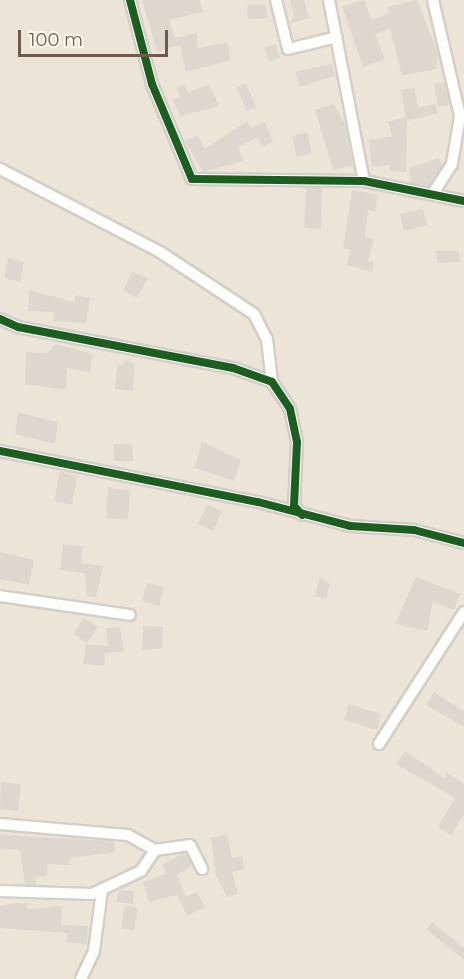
<!DOCTYPE html>
<style>
body{margin:0}
#map{position:relative;width:464px;height:979px;overflow:hidden;background:#f4f1ea;font-family:Montserrat,sans-serif}
div>[style]{position:absolute}
.residential>*{inset:0;background:#ede4d8}
.building>*{inset:0;background:#ddd7d0}
.roads{filter:drop-shadow(2px 0 #d3cec8) drop-shadow(-2px 0 #d3cec8) drop-shadow(0 2px #d3cec8) drop-shadow(0 -2px #d3cec8)}
.minor>*{height:10px;margin:-5px;padding:0 5px;transform-origin:5px;border-radius:5px;background:#fdfdfc}
.cycleway>*{height:8px;margin:-4px;padding:0 4px;transform-origin:4px;border-radius:4px;background:#1b5e20}
span{translate:-50% -50%;white-space:nowrap;text-align:center;line-height:1.15;-webkit-text-stroke:4.5px #fcf6eb;paint-order:stroke}
.scale{position:absolute;left:18px;top:30px;width:150px;height:27px;box-sizing:border-box;border:3px solid #6f5a4e;border-top:0;padding-left:8px;font-size:18px;line-height:21px;white-space:nowrap;color:#6f5a4e;-webkit-text-stroke:4px #fcf6eb;paint-order:stroke}
</style>
<div id="map">
<div class="residential">
<i style="clip-path:polygon(0 0,464px 0,464px 979px,0 979px)"></i>
</div>
<div class="building">
<i style="clip-path:polygon(142px 0,200px 0,203px 12px,169px 20px,175px 38px,197px 33px,197px 49px,227px 42px,231px 60px,186px 72px,180px 45px,157px 52px)"></i>
<i style="clip-path:polygon(290px 0,304px 0,309px 18px,289px 24px,294px 16px)"></i>
<i style="clip-path:polygon(364px 0,372px 20px,390px 13px,387px 7px,417px 0,438px 53px,436px 69px,402px 76px,390px 29px,375px 34px,385px 59px,363px 67px,342px 6px)"></i>
<i style="clip-path:polygon(266px 4px,267px 18px,248px 19px,247px 5px)"></i>
<i style="clip-path:polygon(276px 44px,280px 58px,269px 62px,264px 47px)"></i>
<i style="clip-path:polygon(332px 64px,335px 76px,300px 87px,295px 72px)"></i>
<i style="clip-path:polygon(444px 82px,450px 105px,438px 107px,434px 84px)"></i>
<i style="clip-path:polygon(246px 83px,256px 107px,246px 111px,237px 87px)"></i>
<i style="clip-path:polygon(209px 84px,219px 106px,180px 116px,173px 100px,180px 97px,177px 88px,185px 85px,188px 93px)"></i>
<i style="clip-path:polygon(414px 88px,418px 108px,435px 104px,438px 113px,407px 121px,406px 172px,389px 171px,390px 165px,372px 167px,369px 140px,392px 136px,388px 122px,406px 117px,401px 90px)"></i>
<i style="clip-path:polygon(334px 104px,345px 125px,353px 166px,333px 170px,315px 110px)"></i>
<i style="clip-path:polygon(247px 121px,251px 128px,265px 122px,273px 142px,262px 147px,258px 137px,238px 147px,243px 161px,203px 172px,185px 141px,198px 135px,205px 149px)"></i>
<i style="clip-path:polygon(307px 132px,312px 153px,297px 157px,292px 136px)"></i>
<i style="clip-path:polygon(439px 158px,442px 166px,429px 186px,410px 183px,409px 168px)"></i>
<i style="clip-path:polygon(306px 188px,322px 188px,321px 229px,304px 228px)"></i>
<i style="clip-path:polygon(352px 190px,378px 195px,375px 211px,368px 210px,365px 237px,374px 239px,368px 261px,374px 263px,372px 272px,347px 265px,350px 250px,343px 248px)"></i>
<i style="clip-path:polygon(423px 209px,427px 225px,404px 231px,400px 214px)"></i>
<i style="clip-path:polygon(436px 251px,459px 251px,460px 262px,437px 263px)"></i>
<i style="clip-path:polygon(8px 258px,24px 262px,20px 282px,4px 278px)"></i>
<i style="clip-path:polygon(132px 272px,148px 278px,137px 298px,123px 290px)"></i>
<i style="clip-path:polygon(29px 290px,74px 302px,76px 295px,90px 298px,86px 323px,53px 321px,55px 312px,28px 311px)"></i>
<i style="clip-path:polygon(54px 344px,93px 354px,90px 372px,67px 368px,66px 390px,25px 384px,26px 352px,48px 353px)"></i>
<i style="clip-path:polygon(125px 360px,135px 364px,133px 391px,115px 389px,117px 365px,124px 365px)"></i>
<i style="clip-path:polygon(18px 412px,58px 422px,55px 444px,15px 434px)"></i>
<i style="clip-path:polygon(202px 442px,241px 460px,234px 481px,195px 468px)"></i>
<i style="clip-path:polygon(114px 444px,132px 444px,133px 461px,114px 461px)"></i>
<i style="clip-path:polygon(60px 471px,77px 477px,72px 505px,54px 501px)"></i>
<i style="clip-path:polygon(108px 488px,130px 490px,128px 519px,106px 518px)"></i>
<i style="clip-path:polygon(207px 504px,222px 511px,213px 531px,198px 524px)"></i>
<i style="clip-path:polygon(63px 544px,83px 546px,81px 563px,103px 566px,96px 597px,87px 596px,85px 573px,60px 570px)"></i>
<i style="clip-path:polygon(0 552px,34px 560px,29px 585px,0 579px)"></i>
<i style="clip-path:polygon(320px 577px,330px 584px,326px 599px,315px 596px)"></i>
<i style="clip-path:polygon(416px 577px,460px 594px,454px 610px,433px 602px,427px 631px,395px 624px)"></i>
<i style="clip-path:polygon(147px 583px,164px 587px,159px 606px,142px 601px)"></i>
<i style="clip-path:polygon(84px 618px,98px 627px,87px 643px,73px 634px)"></i>
<i style="clip-path:polygon(143px 626px,163px 627px,162px 648px,142px 650px)"></i>
<i style="clip-path:polygon(120px 627px,124px 651px,105px 653px,104px 666px,83px 664px,86px 644px,108px 646px,106px 628px)"></i>
<i style="clip-path:polygon(434px 692px,464px 711px,464px 727px,426px 705px)"></i>
<i style="clip-path:polygon(349px 704px,381px 714px,377px 730px,344px 720px)"></i>
<i style="clip-path:polygon(405px 751px,444px 778px,447px 773px,464px 784px,464px 815px,451px 835px,438px 827px,455px 798px,396px 764px)"></i>
<i style="clip-path:polygon(1px 782px,21px 784px,18px 811px,0 809px)"></i>
<i style="clip-path:polygon(227px 834px,232px 858px,242px 856px,245px 869px,232px 872px,238px 894px,227px 897px,216px 875px,211px 838px)"></i>
<i style="clip-path:polygon(0 835px,114px 841px,115px 852px,70px 858px,69px 865px,48px 864px,46px 877px,36px 876px,36px 885px,25px 884px,20px 850px,0 849px)"></i>
<i style="clip-path:polygon(184px 853px,192px 866px,177px 875px,186px 897px,197px 892px,205px 907px,187px 916px,177px 895px,149px 902px,143px 882px,166px 874px,163px 864px)"></i>
<i style="clip-path:polygon(119px 890px,134px 891px,133px 904px,116px 902px)"></i>
<i style="clip-path:polygon(17px 903px,28px 903px,27px 909px,62px 906px,61px 925px,88px 926px,87px 944px,66px 942px,67px 933px,0 928px,0 906px)"></i>
<i style="clip-path:polygon(125px 906px,138px 908px,134px 930px,121px 928px)"></i>
<i style="clip-path:polygon(432px 922px,464px 948px,464px 960px,426px 929px)"></i>
</div>
<div class="roads">
<div class="minor">
<i style="left:130px;top:0;width:87px;rotate:75.3deg"></i>
<i style="left:152px;top:84px;width:103px;rotate:67.2deg"></i>
<i style="left:192px;top:179px;width:172px;rotate:0.7deg"></i>
<i style="left:364px;top:181px;width:102px;rotate:11.3deg"></i>
<i style="left:276px;top:0;width:50px;rotate:76.2deg"></i>
<i style="left:288px;top:49px;width:50px;rotate:-13.8deg"></i>
<i style="left:329px;top:0;width:184px;rotate:79.1deg"></i>
<i style="left:433px;top:0;width:119px;rotate:76.9deg"></i>
<i style="left:460px;top:116px;width:49px;rotate:99.5deg"></i>
<i style="left:452px;top:164px;width:33px;rotate:123deg"></i>
<i style="left:0;top:169px;width:180px;rotate:27.4deg"></i>
<i style="left:160px;top:252px;width:113px;rotate:33.4deg"></i>
<i style="left:254px;top:314px;width:28px;rotate:63deg"></i>
<i style="left:267px;top:339px;width:43px;rotate:83.4deg"></i>
<i style="left:0;top:319px;width:20px;rotate:24deg"></i>
<i style="left:18px;top:327px;width:219px;rotate:10.8deg"></i>
<i style="left:233px;top:368px;width:41px;rotate:19.7deg"></i>
<i style="left:272px;top:382px;width:32px;rotate:56deg"></i>
<i style="left:290px;top:409px;width:34px;rotate:78deg"></i>
<i style="left:297px;top:442px;width:64px;rotate:92.7deg"></i>
<i style="left:294px;top:506px;width:12px;rotate:48deg"></i>
<i style="left:0;top:451px;width:263px;rotate:11.2deg"></i>
<i style="left:258px;top:502px;width:95px;rotate:14.6deg"></i>
<i style="left:350px;top:526px;width:64px;rotate:3.6deg"></i>
<i style="left:414px;top:530px;width:52px;rotate:14.6deg"></i>
<i style="left:0;top:596px;width:131px;rotate:8.3deg"></i>
<i style="left:379px;top:744px;width:157px;rotate:-57.2deg"></i>
<i style="left:0;top:824px;width:128px;rotate:4.9deg"></i>
<i style="left:128px;top:835px;width:31px;rotate:29deg"></i>
<i style="left:155px;top:850px;width:35px;rotate:-8deg"></i>
<i style="left:190px;top:845px;width:27px;rotate:63deg"></i>
<i style="left:0;top:891px;width:92px;rotate:1.9deg"></i>
<i style="left:92px;top:894px;width:54px;rotate:-25.1deg"></i>
<i style="left:141px;top:871px;width:25px;rotate:-56deg"></i>
<i style="left:81px;top:979px;width:31px;rotate:-65deg"></i>
<i style="left:94px;top:951px;width:62px;rotate:-82.5deg"></i>
</div>
</div>
<div class="cycleway">
<i style="left:130px;top:0;width:87px;rotate:75.3deg"></i>
<i style="left:152px;top:84px;width:103px;rotate:67.2deg"></i>
<i style="left:192px;top:179px;width:172px;rotate:0.7deg"></i>
<i style="left:364px;top:181px;width:102px;rotate:11.3deg"></i>
<i style="left:0;top:319px;width:20px;rotate:24deg"></i>
<i style="left:18px;top:327px;width:219px;rotate:10.8deg"></i>
<i style="left:233px;top:368px;width:41px;rotate:19.7deg"></i>
<i style="left:272px;top:382px;width:32px;rotate:56deg"></i>
<i style="left:290px;top:409px;width:34px;rotate:78deg"></i>
<i style="left:297px;top:442px;width:64px;rotate:92.7deg"></i>
<i style="left:294px;top:506px;width:12px;rotate:48deg"></i>
<i style="left:0;top:451px;width:263px;rotate:11.2deg"></i>
<i style="left:258px;top:502px;width:95px;rotate:14.6deg"></i>
<i style="left:350px;top:526px;width:64px;rotate:3.6deg"></i>
<i style="left:414px;top:530px;width:52px;rotate:14.6deg"></i>
</div>
<div class="scale">100 m</div>
</div>
